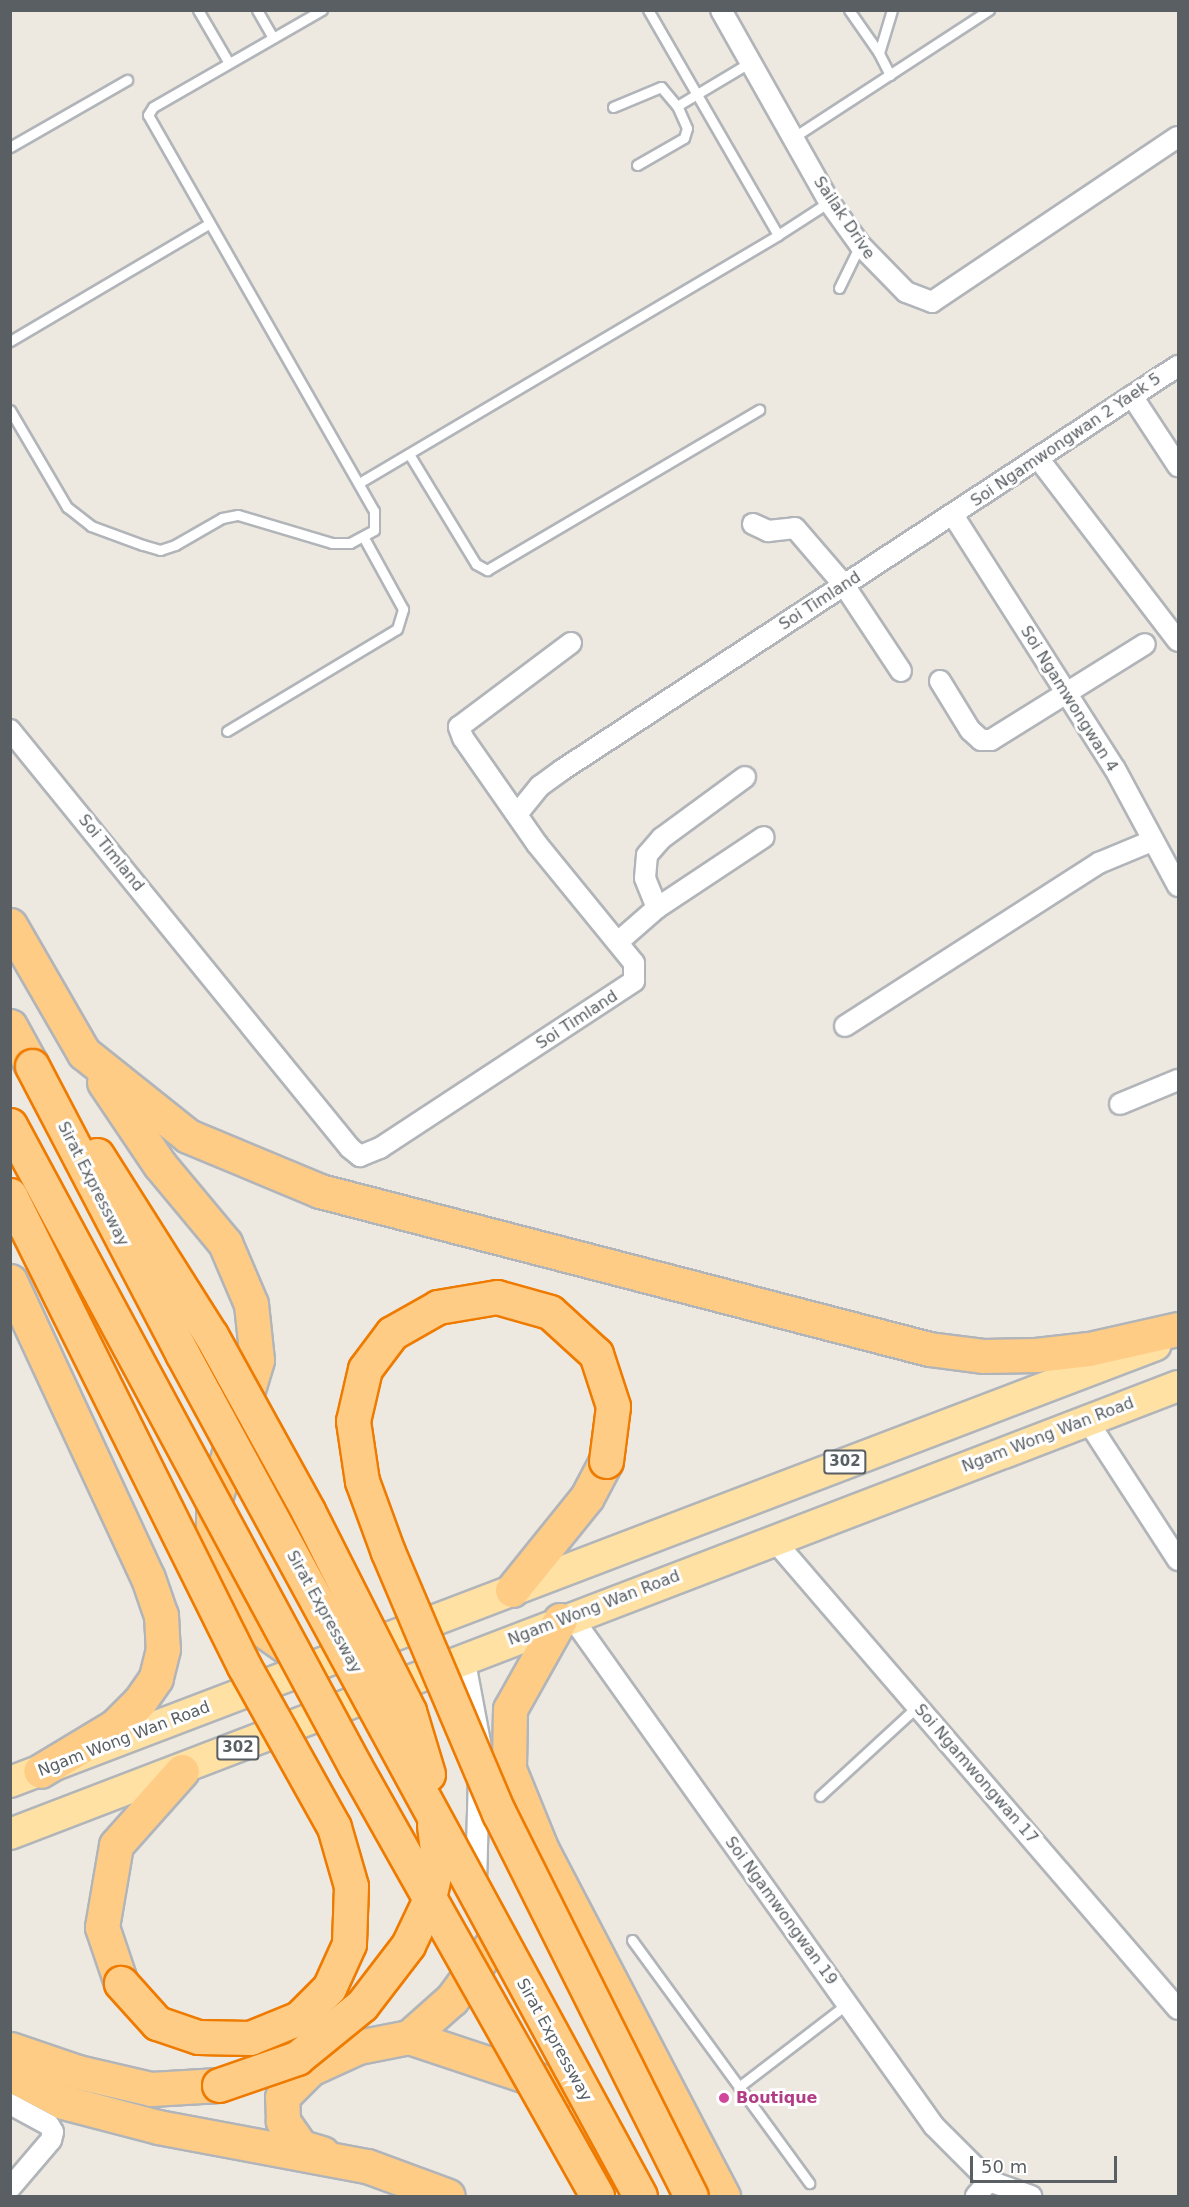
<!DOCTYPE html>
<style>
body{margin:0}
#map{position:relative;width:1189px;height:2207px;overflow:hidden;background:#ede8e0;font-family:"DejaVu Sans",sans-serif}
div>[style]{position:absolute}
.roads{filter:drop-shadow(2px 0 #b1b5b9) drop-shadow(-2px 0 #b1b5b9) drop-shadow(0 2px #b1b5b9) drop-shadow(0 -2px #b1b5b9)}
.service>*{height:9px;margin:-4.5px;padding:0 4.5px;transform-origin:4.5px;border-radius:4.5px;background:#fff}
.minor>*{height:20px;margin:-10px;padding:0 10px;transform-origin:10px;border-radius:10px;background:#fff}
.primary>*{height:30px;margin:-15px;padding:0 15px;transform-origin:15px;border-radius:15px;background:#ffe1a4}
.motorway>*{height:33px;margin:-16.5px;padding:0 16.5px;transform-origin:16.5px;border-radius:16.5px;background:#ffcc86}
.bridges{filter:drop-shadow(2px 0 #ee7b00) drop-shadow(-2px 0 #ee7b00) drop-shadow(0 2px #ee7b00) drop-shadow(0 -2px #ee7b00)}
.motorway-bridge>*{height:33px;margin:-16.5px;padding:0 16.5px;transform-origin:16.5px;border-radius:16.5px;background:#ffcc86}
.dots>*{width:16px;height:16px;translate:-50% -50%;box-sizing:border-box;border:3px solid #fff;border-radius:50%}
span{translate:-50% -50%;white-space:nowrap;text-align:center;line-height:1.15;-webkit-text-stroke:6px #fff;paint-order:stroke}
.shield-label span{padding:2px 4px;background:#fff;border:2px solid;border-radius:4px;-webkit-text-stroke-width:0}
.shield-label{font-size:15px;color:#595f63;font-weight:700}
.street-label{font-size:16px;color:#595f63}
.hotel-label{font-size:16px;color:#b23c85;font-weight:700}
.left{translate:0 -50%;text-align:left}
.frame{position:absolute;inset:0;border:12px solid #595f63;pointer-events:none}
.scale{position:absolute;left:970px;top:2156px;width:147px;height:27px;box-sizing:border-box;border:3px solid #595f63;border-top:0;padding-left:8px;font-size:18px;line-height:21px;white-space:nowrap;color:#595f63;-webkit-text-stroke:4px #fff;paint-order:stroke}
</style>
<div id="map">
<div class="roads">
<div class="service">
<i style="left:198px;top:10px;width:61px;rotate:59.7deg"></i>
<i style="left:257px;top:10px;width:32px;rotate:60deg"></i>
<i style="left:849px;top:10px;width:52px;rotate:55.1deg"></i>
<i style="left:890px;top:75px;width:25px;rotate:-117deg"></i>
<i style="left:879px;top:53px;width:45px;rotate:-73.2deg"></i>
<i style="left:613px;top:107px;width:52px;rotate:-22.6deg"></i>
<i style="left:661px;top:87px;width:25px;rotate:50deg"></i>
<i style="left:794px;top:137px;width:233px;rotate:-33.1deg"></i>
<i style="left:10px;top:147px;width:135px;rotate:-29.8deg"></i>
<i style="left:637px;top:165px;width:54px;rotate:-29.9deg"></i>
<i style="left:684px;top:138px;width:10px;rotate:-73deg"></i>
<i style="left:687px;top:128px;width:24px;rotate:-114deg"></i>
<i style="left:677px;top:106px;width:84px;rotate:-30.8deg"></i>
<i style="left:778px;top:235px;width:61px;rotate:-32.9deg"></i>
<i style="left:839px;top:288px;width:48px;rotate:-64deg"></i>
<i style="left:10px;top:341px;width:231px;rotate:-30.5deg"></i>
<i style="left:10px;top:410px;width:113px;rotate:59.6deg"></i>
<i style="left:67px;top:507px;width:31px;rotate:38deg"></i>
<i style="left:91px;top:526px;width:55px;rotate:20.1deg"></i>
<i style="left:143px;top:545px;width:18px;rotate:16deg"></i>
<i style="left:160px;top:550px;width:16px;rotate:-18deg"></i>
<i style="left:175px;top:545px;width:54px;rotate:-29.9deg"></i>
<i style="left:222px;top:518px;width:16px;rotate:-11deg"></i>
<i style="left:238px;top:515px;width:98px;rotate:16.6deg"></i>
<i style="left:332px;top:543px;width:18px"></i>
<i style="left:350px;top:543px;width:27px;rotate:-28deg"></i>
<i style="left:374px;top:530px;width:19px;rotate:-90deg"></i>
<i style="left:374px;top:511px;width:456px;rotate:-119.7deg"></i>
<i style="left:148px;top:115px;width:9px;rotate:-58deg"></i>
<i style="left:153px;top:107px;width:195px;rotate:-29.9deg"></i>
<i style="left:409px;top:454px;width:129px;rotate:58.7deg"></i>
<i style="left:476px;top:564px;width:13px;rotate:29deg"></i>
<i style="left:487px;top:570px;width:316px;rotate:-30.5deg"></i>
<i style="left:359px;top:483px;width:487px;rotate:-30.6deg"></i>
<i style="left:778px;top:235px;width:260px;rotate:-120deg"></i>
<i style="left:227px;top:731px;width:198px;rotate:-31deg"></i>
<i style="left:397px;top:629px;width:21px;rotate:-73deg"></i>
<i style="left:403px;top:609px;width:81px;rotate:-118.8deg"></i>
<i style="left:820px;top:1796px;width:133px;rotate:-42.6deg"></i>
<i style="left:632px;top:1940px;width:301px;rotate:53.9deg"></i>
<i style="left:740px;top:2086px;width:135px;rotate:-37.5deg"></i>
</div>
<div class="minor">
<i style="left:721px;top:10px;width:220px;rotate:60.6deg"></i>
<i style="left:829px;top:202px;width:53px;rotate:54.2deg"></i>
<i style="left:860px;top:245px;width:66px;rotate:45.6deg"></i>
<i style="left:906px;top:292px;width:28px;rotate:21deg"></i>
<i style="left:932px;top:302px;width:296px;rotate:-33.9deg"></i>
<i style="left:1132px;top:396px;width:84px;rotate:56.7deg"></i>
<i style="left:1038px;top:458px;width:230px;rotate:52.6deg"></i>
<i style="left:953px;top:515px;width:301px;rotate:57.5deg"></i>
<i style="left:1115px;top:769px;width:133px;rotate:61.7deg"></i>
<i style="left:753px;top:524px;width:17px;rotate:25deg"></i>
<i style="left:768px;top:531px;width:27px;rotate:-6deg"></i>
<i style="left:795px;top:528px;width:75px;rotate:49.3deg"></i>
<i style="left:844px;top:585px;width:103px;rotate:56.5deg"></i>
<i style="left:940px;top:681px;width:57px;rotate:58.5deg"></i>
<i style="left:970px;top:730px;width:15px;rotate:42deg"></i>
<i style="left:981px;top:740px;width:10px"></i>
<i style="left:991px;top:740px;width:181px;rotate:-31.9deg"></i>
<i style="left:10px;top:730px;width:539px;rotate:50.88deg"></i>
<i style="left:350px;top:1148px;width:13px;rotate:39deg"></i>
<i style="left:360px;top:1156px;width:22px;rotate:-22deg"></i>
<i style="left:380px;top:1148px;width:304px;rotate:-33.3deg"></i>
<i style="left:634px;top:981px;width:18px;rotate:-90deg"></i>
<i style="left:634px;top:963px;width:154px;rotate:-129.2deg"></i>
<i style="left:537px;top:844px;width:129px;rotate:-124.9deg"></i>
<i style="left:463px;top:738px;width:12px;rotate:-110deg"></i>
<i style="left:459px;top:727px;width:140px;rotate:-36.9deg"></i>
<i style="left:518px;top:813px;width:35px;rotate:-51deg"></i>
<i style="left:540px;top:786px;width:27px;rotate:-36deg"></i>
<i style="left:562px;top:770px;width:737px;rotate:-33.26deg"></i>
<i style="left:657px;top:908px;width:128px;rotate:-33.6deg"></i>
<i style="left:618px;top:942px;width:52px;rotate:-41.1deg"></i>
<i style="left:657px;top:908px;width:32px;rotate:-112deg"></i>
<i style="left:645px;top:878px;width:23px;rotate:-85deg"></i>
<i style="left:647px;top:855px;width:23px;rotate:-49deg"></i>
<i style="left:662px;top:838px;width:103px;rotate:-36.3deg"></i>
<i style="left:845px;top:1026px;width:302px;rotate:-32.7deg"></i>
<i style="left:1099px;top:863px;width:57px;rotate:-22.5deg"></i>
<i style="left:1120px;top:1104px;width:63px;rotate:-22.5deg"></i>
<i style="left:1087px;top:1420px;width:167px;rotate:57deg"></i>
<i style="left:773px;top:1539px;width:620px;rotate:49.25deg"></i>
<i style="left:571px;top:1616px;width:626px;rotate:54.56deg"></i>
<i style="left:934px;top:2126px;width:78px;rotate:45deg"></i>
<i style="left:989px;top:2181px;width:20px;rotate:131deg"></i>
<i style="left:464px;top:1657px;width:93px;rotate:79.4deg"></i>
<i style="left:476px;top:1883px;width:105px;rotate:-88.4deg"></i>
<i style="left:10px;top:2104px;width:44px;rotate:28.3deg"></i>
<i style="left:49px;top:2125px;width:8px;rotate:60deg"></i>
<i style="left:53px;top:2132px;width:8px;rotate:104deg"></i>
<i style="left:51px;top:2140px;width:63px;rotate:130.5deg"></i>
<i style="left:989px;top:2181px;width:45px;rotate:19.7deg"></i>
</div>
<div class="primary">
<i style="left:10px;top:1782px;width:1226px;rotate:-20.87deg"></i>
<i style="left:10px;top:1834px;width:1251px;rotate:-20.98deg"></i>
</div>
<div class="motorway">
<i style="left:10px;top:925px;width:148px;rotate:60deg"></i>
<i style="left:84px;top:1053px;width:133px;rotate:38.6deg"></i>
<i style="left:188px;top:1136px;width:143px;rotate:22.6deg"></i>
<i style="left:320px;top:1191px;width:629px;rotate:14.54deg"></i>
<i style="left:929px;top:1349px;width:54px;rotate:7.4deg"></i>
<i style="left:983px;top:1356px;width:53px;rotate:-1.1deg"></i>
<i style="left:1036px;top:1355px;width:53px;rotate:-6.5deg"></i>
<i style="left:1089px;top:1349px;width:91px;rotate:-12.7deg"></i>
<i style="left:10px;top:1026px;width:46px;rotate:61.2deg"></i>
<i style="left:104px;top:1082px;width:100px;rotate:56deg"></i>
<i style="left:160px;top:1165px;width:102px;rotate:50.2deg"></i>
<i style="left:225px;top:1243px;width:66px;rotate:66.9deg"></i>
<i style="left:251px;top:1304px;width:56px;rotate:83.9deg"></i>
<i style="left:257px;top:1360px;width:152px;rotate:106.8deg"></i>
<i style="left:213px;top:1506px;width:35px;rotate:90deg"></i>
<i style="left:213px;top:1541px;width:103px;rotate:60.5deg"></i>
<i style="left:264px;top:1631px;width:35px;rotate:35deg"></i>
<i style="left:10px;top:1281px;width:327px;rotate:65.1deg"></i>
<i style="left:148px;top:1578px;width:39px;rotate:71deg"></i>
<i style="left:161px;top:1615px;width:34px;rotate:87deg"></i>
<i style="left:163px;top:1649px;width:30px;rotate:104deg"></i>
<i style="left:156px;top:1678px;width:28px;rotate:125deg"></i>
<i style="left:140px;top:1701px;width:35px;rotate:135deg"></i>
<i style="left:115px;top:1726px;width:87px;rotate:149deg"></i>
<i style="left:512px;top:1590px;width:119px;rotate:-51.1deg"></i>
<i style="left:587px;top:1497px;width:41px;rotate:-62.2deg"></i>
<i style="left:560px;top:1620px;width:102px;rotate:119.3deg"></i>
<i style="left:510px;top:1709px;width:60px;rotate:91deg"></i>
<i style="left:509px;top:1769px;width:85px;rotate:67.9deg"></i>
<i style="left:541px;top:1848px;width:393px;rotate:62.4deg"></i>
<i style="left:121px;top:1983px;width:59px;rotate:-108.7deg"></i>
<i style="left:102px;top:1927px;width:83px;rotate:-80.3deg"></i>
<i style="left:116px;top:1845px;width:99px;rotate:-48.3deg"></i>
<i style="left:409px;top:2037px;width:164px;rotate:18.4deg"></i>
<i style="left:10px;top:2049px;width:72px;rotate:18.7deg"></i>
<i style="left:78px;top:2072px;width:75px;rotate:13.1deg"></i>
<i style="left:151px;top:2089px;width:68px;rotate:-3.4deg"></i>
<i style="left:10px;top:2074px;width:60px;rotate:27.8deg"></i>
<i style="left:63px;top:2102px;width:98px;rotate:14.7deg"></i>
<i style="left:158px;top:2127px;width:213px;rotate:10.6deg"></i>
<i style="left:367px;top:2166px;width:86px;rotate:20.3deg"></i>
<i style="left:322px;top:2153px;width:22px;rotate:-164deg"></i>
<i style="left:301px;top:2147px;width:32px;rotate:-125deg"></i>
<i style="left:283px;top:2121px;width:24px;rotate:-92deg"></i>
<i style="left:282px;top:2097px;width:40px;rotate:-45deg"></i>
<i style="left:310px;top:2069px;width:53px;rotate:-24.6deg"></i>
<i style="left:358px;top:2047px;width:52px;rotate:-11.1deg"></i>
<i style="left:409px;top:2037px;width:57px;rotate:-41.5deg"></i>
<i style="left:452px;top:1999px;width:64px;rotate:-53.8deg"></i>
</div>
</div>
<div class="bridges">
<div class="motorway-bridge">
<i style="left:32px;top:1066px;width:324px;rotate:62.4deg"></i>
<i style="left:182px;top:1353px;width:959px;rotate:61.48deg"></i>
<i style="left:10px;top:1125px;width:728px;rotate:61.71deg"></i>
<i style="left:355px;top:1766px;width:493px;rotate:60.6deg"></i>
<i style="left:97px;top:1155px;width:213px;rotate:57.7deg"></i>
<i style="left:211px;top:1335px;width:201px;rotate:61.1deg"></i>
<i style="left:308px;top:1511px;width:224px;rotate:63.2deg"></i>
<i style="left:409px;top:1711px;width:66px;rotate:73.2deg"></i>
<i style="left:10px;top:1195px;width:526px;rotate:63.58deg"></i>
<i style="left:244px;top:1666px;width:184px;rotate:60.8deg"></i>
<i style="left:334px;top:1827px;width:61px;rotate:73.9deg"></i>
<i style="left:351px;top:1886px;width:58px;rotate:92deg"></i>
<i style="left:349px;top:1944px;width:48px;rotate:114.4deg"></i>
<i style="left:329px;top:1988px;width:42px;rotate:135deg"></i>
<i style="left:299px;top:2018px;width:53px;rotate:157.8deg"></i>
<i style="left:250px;top:2038px;width:52px;rotate:-178.9deg"></i>
<i style="left:198px;top:2037px;width:43px;rotate:-161.1deg"></i>
<i style="left:157px;top:2023px;width:54px;rotate:-132deg"></i>
<i style="left:606px;top:1461px;width:55px;rotate:-82.7deg"></i>
<i style="left:613px;top:1406px;width:55px;rotate:-108.1deg"></i>
<i style="left:596px;top:1354px;width:62px;rotate:-137.6deg"></i>
<i style="left:550px;top:1312px;width:55px;rotate:-164.2deg"></i>
<i style="left:497px;top:1297px;width:60px;rotate:170.4deg"></i>
<i style="left:438px;top:1307px;width:53px;rotate:150.5deg"></i>
<i style="left:392px;top:1333px;width:45px;rotate:126.9deg"></i>
<i style="left:365px;top:1369px;width:53px;rotate:103deg"></i>
<i style="left:353px;top:1421px;width:61px;rotate:81.5deg"></i>
<i style="left:362px;top:1481px;width:76px;rotate:69.9deg"></i>
<i style="left:388px;top:1552px;width:284px;rotate:67deg"></i>
<i style="left:499px;top:1813px;width:428px;rotate:63.4deg"></i>
<i style="left:219px;top:2085px;width:83px;rotate:-19.1deg"></i>
<i style="left:297px;top:2058px;width:84px;rotate:-39.2deg"></i>
<i style="left:362px;top:2005px;width:76px;rotate:-52.5deg"></i>
<i style="left:408px;top:1945px;width:47px;rotate:-64.5deg"></i>
<i style="left:428px;top:1903px;width:46px;rotate:-77.5deg"></i>
<i style="left:438px;top:1858px;width:33px;rotate:-97deg"></i>
</div>
</div>
<div class="dots">
<i style="left:724px;top:2098px;background:#d1479c"></i>
</div>
<div class="shield-label">
<span style="left:845px;top:1462px">302</span>
<span style="left:238px;top:1748px">302</span>
</div>
<div class="street-label">
<span style="left:844px;top:218px;rotate:56deg">Sailak Drive</span>
<span style="left:1066px;top:440px;rotate:-34deg">Soi Ngamwongwan 2 Yaek 5</span>
<span style="left:820px;top:601px;rotate:-33deg">Soi Timland</span>
<span style="left:1069px;top:699px;rotate:58deg">Soi Ngamwongwan 4</span>
<span style="left:111px;top:853px;rotate:51deg">Soi Timland</span>
<span style="left:577px;top:1020px;rotate:-33deg">Soi Timland</span>
<span style="left:93px;top:1184px;rotate:63deg">Sirat Expressway</span>
<span style="left:1048px;top:1435px;rotate:-21deg">Ngam Wong Wan Road</span>
<span style="left:594px;top:1608px;rotate:-21deg">Ngam Wong Wan Road</span>
<span style="left:324px;top:1612px;rotate:61deg">Sirat Expressway</span>
<span style="left:124px;top:1739px;rotate:-21deg">Ngam Wong Wan Road</span>
<span style="left:976px;top:1774px;rotate:49deg">Soi Ngamwongwan 17</span>
<span style="left:781px;top:1911px;rotate:54deg">Soi Ngamwongwan 19</span>
<span style="left:554px;top:2040px;rotate:61deg">Sirat Expressway</span>
</div>
<div class="hotel-label">
<span class="left" style="left:736px;top:2098px">Boutique</span>
</div>
<div class="frame"></div>
<div class="scale">50 m</div>
</div>
